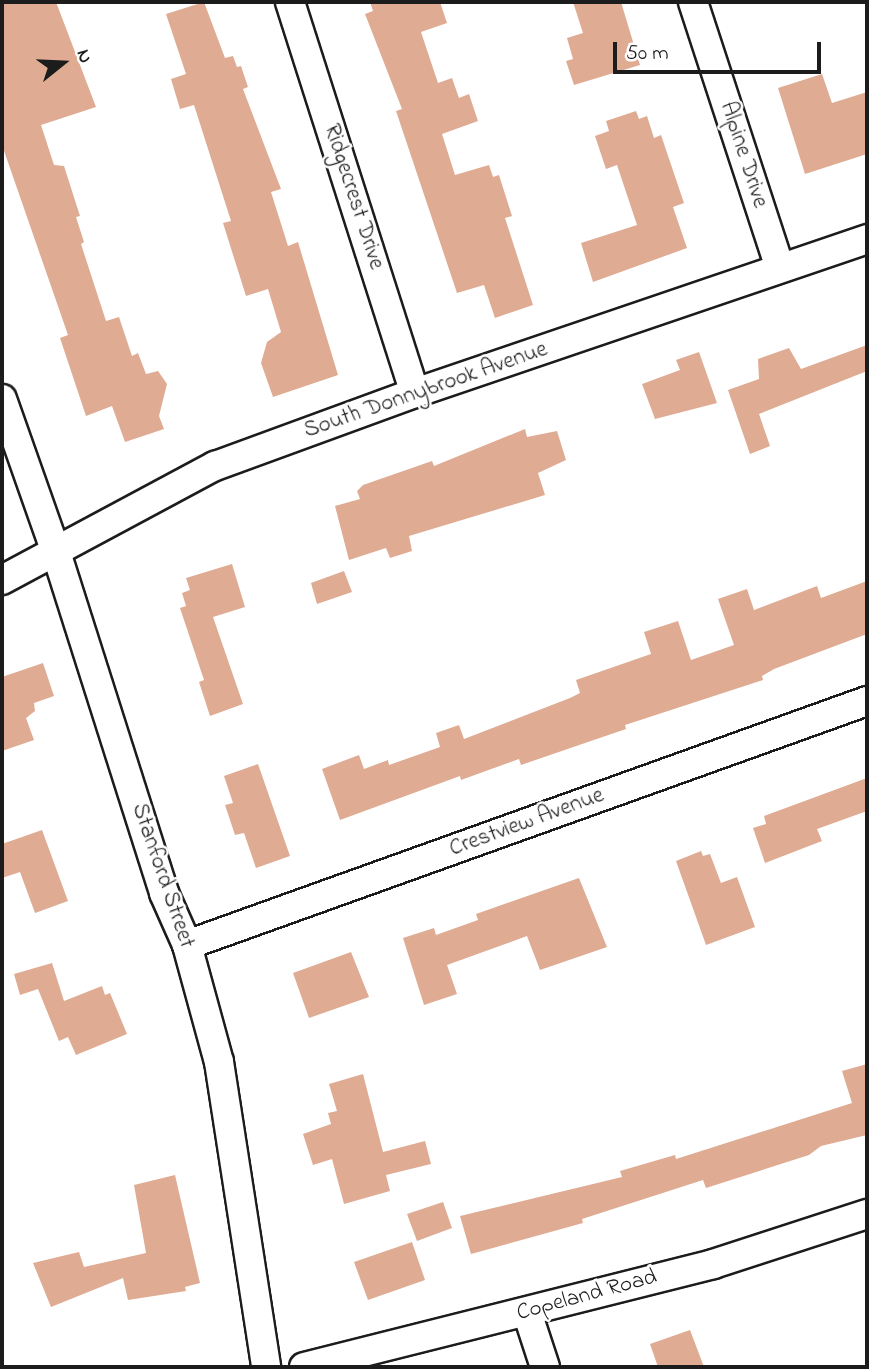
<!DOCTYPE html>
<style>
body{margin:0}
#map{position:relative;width:869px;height:1369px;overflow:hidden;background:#fff;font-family:"Indie Flower",sans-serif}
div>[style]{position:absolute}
.building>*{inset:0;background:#dfab93}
.roads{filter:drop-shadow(2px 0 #1c1c1c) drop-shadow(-2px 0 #1c1c1c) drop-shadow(0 2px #1c1c1c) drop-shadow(0 -2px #1c1c1c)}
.minor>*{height:28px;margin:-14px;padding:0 14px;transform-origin:14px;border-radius:14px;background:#fff}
span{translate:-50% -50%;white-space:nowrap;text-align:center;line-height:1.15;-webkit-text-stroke:5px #fff;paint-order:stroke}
.street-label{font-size:23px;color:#1c1c1c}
.frame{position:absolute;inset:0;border:4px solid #1c1c1c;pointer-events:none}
.north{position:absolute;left:28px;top:28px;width:70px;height:70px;-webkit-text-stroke:5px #fff;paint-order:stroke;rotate:72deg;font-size:19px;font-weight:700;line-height:28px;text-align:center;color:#1c1c1c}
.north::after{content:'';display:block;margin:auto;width:24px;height:32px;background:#1c1c1c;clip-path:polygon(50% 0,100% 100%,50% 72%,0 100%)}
.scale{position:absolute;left:613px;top:42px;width:208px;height:32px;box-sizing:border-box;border:4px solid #1c1c1c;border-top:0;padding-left:9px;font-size:21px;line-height:24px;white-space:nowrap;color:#1c1c1c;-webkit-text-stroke:5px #fff;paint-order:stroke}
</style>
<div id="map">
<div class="building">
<i style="clip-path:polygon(2px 2px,56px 2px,96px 107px,41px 125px,54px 165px,64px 166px,80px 216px,76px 217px,84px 242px,81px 244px,106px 321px,119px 317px,132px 356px,138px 353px,146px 374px,158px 371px,167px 384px,159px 416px,164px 429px,125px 442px,112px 406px,86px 416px,60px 338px,68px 335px,2px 145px)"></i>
<i style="clip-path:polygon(204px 2px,225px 58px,233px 56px,237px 67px,241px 66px,248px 87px,243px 89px,281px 189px,271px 192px,288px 246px,298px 242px,338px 375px,273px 397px,261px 363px,267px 342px,281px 332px,268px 289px,246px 296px,223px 223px,231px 221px,194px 105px,180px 109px,171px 79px,186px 74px,166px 14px)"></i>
<i style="clip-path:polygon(370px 2px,440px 2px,447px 23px,421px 32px,438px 83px,452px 78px,459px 98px,469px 94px,478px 121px,442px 134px,455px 175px,489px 165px,493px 177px,499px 175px,512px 216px,505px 218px,533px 305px,495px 318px,484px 285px,457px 293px,396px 111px,402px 109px,365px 14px,373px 11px)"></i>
<i style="clip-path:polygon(573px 2px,621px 2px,640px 65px,574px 85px,566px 61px,573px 59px,567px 38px,583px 33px)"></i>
<i style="clip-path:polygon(822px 74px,832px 103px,867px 92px,867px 154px,805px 174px,778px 88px)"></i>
<i style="clip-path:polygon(636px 111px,639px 119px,647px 116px,654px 138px,661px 135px,684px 203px,673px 207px,687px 248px,593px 282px,581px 243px,637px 225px,617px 165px,606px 169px,595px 136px,609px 131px,606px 121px)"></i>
<i style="clip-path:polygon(867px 345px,867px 371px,759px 414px,770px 446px,750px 454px,728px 390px,759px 379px,758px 359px,789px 348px,801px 369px)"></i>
<i style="clip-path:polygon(699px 352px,717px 403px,655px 419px,642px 384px,680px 370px,676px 360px)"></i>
<i style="clip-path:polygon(525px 429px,527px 437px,557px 431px,566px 460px,538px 473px,545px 495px,409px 536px,412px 551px,390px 558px,386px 548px,349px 560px,335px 506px,360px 499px,357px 491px,363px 485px,432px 461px,434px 466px)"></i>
<i style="clip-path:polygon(232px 564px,245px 607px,213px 617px,243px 704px,210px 716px,199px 682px,204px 680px,180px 608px,186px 606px,182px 593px,190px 590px,186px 578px)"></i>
<i style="clip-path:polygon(344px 571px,352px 592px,317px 604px,311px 583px)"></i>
<i style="clip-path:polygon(867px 581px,867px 634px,774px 669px,762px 676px,763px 680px,625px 725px,626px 729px,585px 743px,521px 765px,519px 759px,461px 780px,460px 776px,340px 820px,322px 769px,359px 755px,364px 769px,388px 760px,389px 765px,440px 747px,436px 733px,459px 725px,464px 739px,570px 698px,580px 693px,576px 680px,651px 654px,644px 632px,678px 621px,691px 660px,734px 645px,718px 599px,747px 589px,754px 610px,817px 586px,821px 598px)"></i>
<i style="clip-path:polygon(43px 663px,54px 696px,34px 703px,35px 711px,26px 718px,34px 740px,2px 751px,2px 677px)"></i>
<i style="clip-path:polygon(258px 764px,290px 856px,256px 868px,244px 833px,235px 835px,225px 805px,233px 803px,224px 776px)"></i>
<i style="clip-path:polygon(867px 778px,867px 811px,817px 829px,822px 841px,765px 863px,753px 828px,766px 824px,764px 816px)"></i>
<i style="clip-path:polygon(42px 830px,68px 901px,35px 913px,20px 872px,2px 878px,2px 844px)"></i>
<i style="clip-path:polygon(701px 851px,703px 856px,710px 854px,721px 883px,737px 877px,755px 927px,706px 945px,676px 861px)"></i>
<i style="clip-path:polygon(579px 878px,607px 947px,540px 970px,527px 936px,447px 965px,457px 994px,424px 1005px,403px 938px,434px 928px,436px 935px,478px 920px,476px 914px)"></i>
<i style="clip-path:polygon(351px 952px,369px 997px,309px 1018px,293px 973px)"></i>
<i style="clip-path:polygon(52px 963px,64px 1001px,102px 986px,105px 995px,110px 993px,127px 1034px,76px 1055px,68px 1037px,59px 1041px,38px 989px,20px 995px,14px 974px)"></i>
<i style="clip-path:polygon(867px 1064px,867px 1135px,821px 1146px,809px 1155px,706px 1188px,703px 1180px,582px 1219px,583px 1223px,471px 1254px,460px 1216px,622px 1177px,620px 1171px,675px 1155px,676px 1159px,852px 1103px,842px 1071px)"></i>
<i style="clip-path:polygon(363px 1074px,383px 1152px,425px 1141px,431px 1164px,386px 1175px,390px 1191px,344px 1204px,332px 1159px,313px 1165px,303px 1134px,331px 1124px,328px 1113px,337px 1111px,329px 1084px)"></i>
<i style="clip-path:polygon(175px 1175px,200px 1283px,185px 1287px,186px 1291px,128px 1300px,123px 1278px,51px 1307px,33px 1263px,79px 1252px,84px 1267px,146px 1253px,134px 1185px)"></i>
<i style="clip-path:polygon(443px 1202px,452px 1228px,417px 1241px,407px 1214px)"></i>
<i style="clip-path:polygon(412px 1242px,425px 1280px,368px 1300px,354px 1262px)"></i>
<i style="clip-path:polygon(690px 1330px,704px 1367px,658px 1367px,650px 1344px)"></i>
</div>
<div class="roads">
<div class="minor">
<i style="left:290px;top:2px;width:410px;rotate:72.3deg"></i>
<i style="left:693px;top:2px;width:280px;rotate:71.9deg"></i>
<i style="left:2px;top:399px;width:162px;rotate:70.6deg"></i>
<i style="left:56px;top:552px;width:358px;rotate:72.4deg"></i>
<i style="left:164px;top:893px;width:57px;rotate:66.1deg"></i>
<i style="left:187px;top:945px;width:121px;rotate:74.7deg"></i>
<i style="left:219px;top:1062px;width:309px;rotate:81.2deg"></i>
<i style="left:2px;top:580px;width:242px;rotate:-28.2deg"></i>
<i style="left:215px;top:466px;width:213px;rotate:-20.1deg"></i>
<i style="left:415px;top:393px;width:478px;rotate:-18.8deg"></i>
<i style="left:187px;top:945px;width:722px;rotate:-19.74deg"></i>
<i style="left:527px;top:1312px;width:58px;rotate:71.9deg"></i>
<i style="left:304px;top:1367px;width:422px;rotate:-14.1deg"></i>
<i style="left:713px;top:1264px;width:162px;rotate:-18deg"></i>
</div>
</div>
<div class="street-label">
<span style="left:743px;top:155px;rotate:72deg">Alpine Drive</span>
<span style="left:353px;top:197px;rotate:72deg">Ridgecrest Drive</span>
<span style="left:426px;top:391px;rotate:-19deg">South Donnybrook Avenue</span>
<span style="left:527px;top:823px;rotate:-20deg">Crestview Avenue</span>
<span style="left:162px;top:876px;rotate:71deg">Stanford Street</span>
<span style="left:587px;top:1296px;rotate:-15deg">Copeland Road</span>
</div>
<div class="frame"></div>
<div class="north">N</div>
<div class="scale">50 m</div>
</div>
